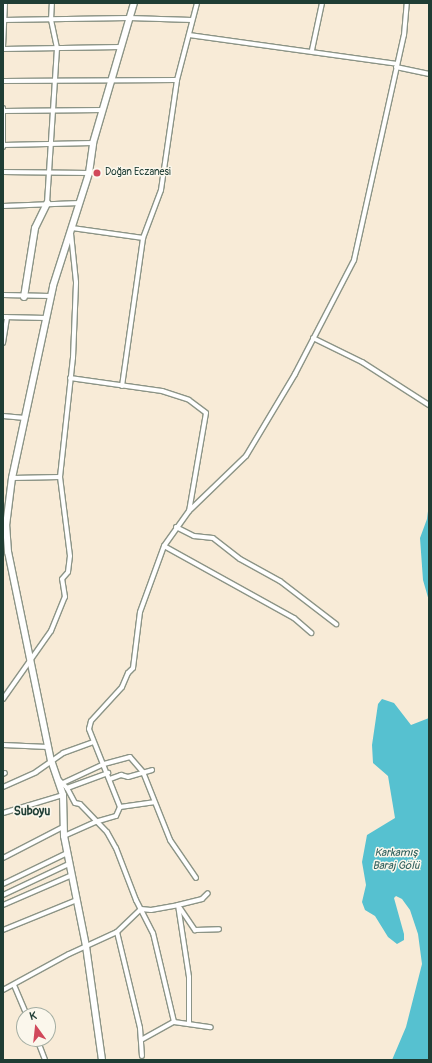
<!DOCTYPE html>
<meta charset="utf-8">
<style>
body{margin:0}
#map{position:relative;width:432px;height:1063px;overflow:hidden;background:#f8ebd7;font-family:Pangolin,sans-serif}
div>[style]{position:absolute}
.water>*{inset:0;background:#56c1d0}
.roads{filter:drop-shadow(1px 0 #8c9486) drop-shadow(-1px 0 #8c9486) drop-shadow(0 1px #8c9486) drop-shadow(0 -1px #8c9486)}
.street>*{height:4px;margin:-2px;padding:0 2px;transform-origin:2px;border-radius:2px;background:#fff}
.secondary>*{height:6px;margin:-3px;padding:0 3px;transform-origin:3px;border-radius:3px;background:#fff}
.dots>*{width:11px;height:11px;translate:-50% -50%;box-sizing:border-box;border:2px solid #fbf7ec;border-radius:50%}
span{translate:-50% -50%;white-space:nowrap;text-align:center;line-height:1.15;-webkit-text-stroke:3px #fbf7ec;paint-order:stroke}
.poi-label{font-size:10px;color:#1f3d34}
.left{translate:0 -50%;text-align:left}
.water-label{font-size:11px;color:#2d5e5b;font-style:italic}
.quarter-label{font-size:12px;color:#1f3d34;font-weight:700}
.frame{position:absolute;inset:0;border:4px solid #1f3d34;pointer-events:none}
.north{position:absolute;left:16px;top:1007px;width:40px;height:40px;box-sizing:border-box;background:#fbf7ec;border:1px solid #a3ada2;border-radius:50%;rotate:345deg;font-size:11px;font-weight:700;line-height:16px;text-align:center;color:#1f3d34}
.north::after{content:'';display:block;margin:auto;width:14px;height:18px;background:#d1495b;clip-path:polygon(50% 0,100% 100%,50% 72%,0 100%)}
</style>
<div id="map">
<div class="water">
<i style="clip-path:polygon(429px 503px,429px 601px,423px 580px,420px 538px,427px 519px)"></i>
<i style="clip-path:polygon(382px 699px,394px 703px,411px 725px,429px 718px,429px 1060px,392px 1060px,406px 1027px,422px 964px,418px 934px,410px 910px,402px 899px,396px 896px,394px 898px,404px 934px,404px 940px,397px 944px,388px 937px,375px 916px,365px 910px,362px 902px,366px 885px,362px 862px,367px 835px,395px 818px,388px 776px,373px 763px,372px 745px,378px 704px)"></i>
</div>
<div class="roads">
<div class="street">
<i style="left:3px;top:20px;width:126px;rotate:-0.9deg"></i>
<i style="left:129px;top:18px;width:63px;rotate:1.8deg"></i>
<i style="left:189px;top:35px;width:210px;rotate:7.9deg"></i>
<i style="left:3px;top:47px;width:44px;rotate:-87.4deg"></i>
<i style="left:3px;top:49px;width:118px;rotate:-1deg"></i>
<i style="left:312px;top:50px;width:48px;rotate:-78deg"></i>
<i style="left:396px;top:67px;width:34px;rotate:12deg"></i>
<i style="left:3px;top:81px;width:174px;rotate:-0.3deg"></i>
<i style="left:3px;top:108px;width:39px;rotate:90deg"></i>
<i style="left:3px;top:111px;width:100px;rotate:-0.6deg"></i>
<i style="left:3px;top:145px;width:90px;rotate:-1.3deg"></i>
<i style="left:3px;top:172px;width:86px;rotate:0.7deg"></i>
<i style="left:47px;top:203px;width:155px;rotate:-86.3deg"></i>
<i style="left:57px;top:48px;width:29px;rotate:-102deg"></i>
<i style="left:51px;top:20px;width:17px;rotate:-87deg"></i>
<i style="left:3px;top:206px;width:77px;rotate:-2.2deg"></i>
<i style="left:72px;top:228px;width:72px;rotate:8deg"></i>
<i style="left:3px;top:295px;width:47px;rotate:1.2deg"></i>
<i style="left:3px;top:317px;width:43px;rotate:1.3deg"></i>
<i style="left:313px;top:338px;width:55px;rotate:26.1deg"></i>
<i style="left:362px;top:362px;width:80px;rotate:32.7deg"></i>
<i style="left:3px;top:343px;width:26px;rotate:-81deg"></i>
<i style="left:70px;top:378px;width:93px;rotate:8deg"></i>
<i style="left:162px;top:391px;width:28px;rotate:18deg"></i>
<i style="left:189px;top:400px;width:21px;rotate:37deg"></i>
<i style="left:206px;top:413px;width:99px;rotate:99.8deg"></i>
<i style="left:122px;top:386px;width:149px;rotate:-81.9deg"></i>
<i style="left:143px;top:238px;width:51px;rotate:-69.4deg"></i>
<i style="left:161px;top:190px;width:111px;rotate:-81.7deg"></i>
<i style="left:177px;top:80px;width:80px;rotate:-75.4deg"></i>
<i style="left:3px;top:416px;width:22px;rotate:5deg"></i>
<i style="left:12px;top:478px;width:48px;rotate:-1.2deg"></i>
<i style="left:176px;top:527px;width:20px;rotate:27deg"></i>
<i style="left:194px;top:536px;width:19px;rotate:6deg"></i>
<i style="left:213px;top:538px;width:34px;rotate:38deg"></i>
<i style="left:240px;top:559px;width:46px;rotate:28.8deg"></i>
<i style="left:280px;top:581px;width:71px;rotate:37.5deg"></i>
<i style="left:164px;top:546px;width:149px;rotate:29deg"></i>
<i style="left:294px;top:618px;width:23px;rotate:41deg"></i>
<i style="left:3px;top:699px;width:83px;rotate:-54.8deg"></i>
<i style="left:51px;top:631px;width:37px;rotate:-68deg"></i>
<i style="left:65px;top:597px;width:18px;rotate:-99deg"></i>
<i style="left:62px;top:579px;width:9px;rotate:-49deg"></i>
<i style="left:68px;top:572px;width:16px;rotate:-83deg"></i>
<i style="left:70px;top:556px;width:80px;rotate:-97.2deg"></i>
<i style="left:60px;top:477px;width:120px;rotate:-83.8deg"></i>
<i style="left:73px;top:358px;width:76px;rotate:-87.7deg"></i>
<i style="left:76px;top:282px;width:48px;rotate:-95.9deg"></i>
<i style="left:3px;top:745px;width:45px;rotate:2.5deg"></i>
<i style="left:3px;top:774px;width:2px;rotate:-27deg"></i>
<i style="left:58px;top:779px;width:13px;rotate:45deg"></i>
<i style="left:67px;top:788px;width:17px;rotate:62deg"></i>
<i style="left:75px;top:803px;width:5px;rotate:11deg"></i>
<i style="left:80px;top:804px;width:39px;rotate:46deg"></i>
<i style="left:107px;top:832px;width:18px;rotate:61deg"></i>
<i style="left:116px;top:848px;width:56px;rotate:69deg"></i>
<i style="left:136px;top:900px;width:37px;rotate:63deg"></i>
<i style="left:153px;top:933px;width:91px;rotate:76.7deg"></i>
<i style="left:110px;top:779px;width:12px;rotate:-20deg"></i>
<i style="left:121px;top:775px;width:7px;rotate:16deg"></i>
<i style="left:128px;top:777px;width:25px;rotate:-16deg"></i>
<i style="left:63px;top:783px;width:45px;rotate:-24.9deg"></i>
<i style="left:104px;top:764px;width:27px;rotate:-15deg"></i>
<i style="left:130px;top:757px;width:20px;rotate:49deg"></i>
<i style="left:143px;top:772px;width:73px;rotate:68.3deg"></i>
<i style="left:170px;top:840px;width:46px;rotate:55.6deg"></i>
<i style="left:3px;top:787px;width:36px;rotate:-24deg"></i>
<i style="left:36px;top:772px;width:33px;rotate:-35deg"></i>
<i style="left:63px;top:753px;width:32px;rotate:-20deg"></i>
<i style="left:67px;top:788px;width:44px;rotate:-20.1deg"></i>
<i style="left:120px;top:807px;width:34px;rotate:-8deg"></i>
<i style="left:3px;top:813px;width:63px;rotate:-16.7deg"></i>
<i style="left:64px;top:836px;width:34px;rotate:-24deg"></i>
<i style="left:95px;top:822px;width:22px;rotate:-16deg"></i>
<i style="left:116px;top:816px;width:10px;rotate:-66deg"></i>
<i style="left:120px;top:807px;width:84px;rotate:-111.7deg"></i>
<i style="left:89px;top:729px;width:8px;rotate:-76deg"></i>
<i style="left:91px;top:721px;width:46px;rotate:-47.6deg"></i>
<i style="left:122px;top:687px;width:15px;rotate:-67deg"></i>
<i style="left:128px;top:673px;width:7px;rotate:-45deg"></i>
<i style="left:133px;top:668px;width:56px;rotate:-82.9deg"></i>
<i style="left:140px;top:612px;width:70px;rotate:-70deg"></i>
<i style="left:164px;top:546px;width:43px;rotate:-54.5deg"></i>
<i style="left:189px;top:511px;width:79px;rotate:-44deg"></i>
<i style="left:246px;top:456px;width:96px;rotate:-59.1deg"></i>
<i style="left:295px;top:374px;width:128px;rotate:-62.6deg"></i>
<i style="left:354px;top:260px;width:230px;rotate:-77.5deg"></i>
<i style="left:404px;top:35px;width:32px;rotate:-85deg"></i>
<i style="left:3px;top:858px;width:68px;rotate:-27.3deg"></i>
<i style="left:3px;top:884px;width:71px;rotate:-25.8deg"></i>
<i style="left:3px;top:895px;width:73px;rotate:-25.2deg"></i>
<i style="left:3px;top:905px;width:75px;rotate:-23.5deg"></i>
<i style="left:178px;top:905px;width:73px;rotate:81.3deg"></i>
<i style="left:189px;top:977px;width:47px;rotate:90deg"></i>
<i style="left:180px;top:908px;width:27px;rotate:56deg"></i>
<i style="left:195px;top:930px;width:24px;rotate:-2deg"></i>
<i style="left:3px;top:930px;width:80px;rotate:-22.1deg"></i>
<i style="left:117px;top:932px;width:99px;rotate:76.5deg"></i>
<i style="left:140px;top:1028px;width:28px;rotate:86deg"></i>
<i style="left:14px;top:985px;width:33px;rotate:67deg"></i>
<i style="left:3px;top:990px;width:75px;rotate:-28.6deg"></i>
<i style="left:69px;top:954px;width:53px;rotate:-24.6deg"></i>
<i style="left:117px;top:932px;width:33px;rotate:-44deg"></i>
<i style="left:141px;top:909px;width:10px;rotate:6deg"></i>
<i style="left:151px;top:910px;width:27px;rotate:-10deg"></i>
<i style="left:178px;top:905px;width:25px;rotate:-14deg"></i>
<i style="left:202px;top:899px;width:8px;rotate:-45deg"></i>
<i style="left:37px;top:1039px;width:22px;rotate:69deg"></i>
<i style="left:141px;top:1040px;width:38px;rotate:-29deg"></i>
<i style="left:174px;top:1022px;width:37px;rotate:8deg"></i>
</div>
<div class="secondary">
<i style="left:24px;top:297px;width:70px;rotate:-80.9deg"></i>
<i style="left:35px;top:228px;width:28px;rotate:-64deg"></i>
<i style="left:102px;top:1060px;width:115px;rotate:-98deg"></i>
<i style="left:86px;top:946px;width:112px;rotate:-101.3deg"></i>
<i style="left:64px;top:836px;width:41px;rotate:-91.4deg"></i>
<i style="left:63px;top:795px;width:36px;rotate:-109deg"></i>
<i style="left:51px;top:761px;width:213px;rotate:-101.6deg"></i>
<i style="left:8px;top:552px;width:26px;rotate:-94deg"></i>
<i style="left:6px;top:526px;width:48px;rotate:-82.9deg"></i>
<i style="left:12px;top:478px;width:196px;rotate:-77.9deg"></i>
<i style="left:53px;top:286px;width:119px;rotate:-72.3deg"></i>
<i style="left:89px;top:173px;width:30px;rotate:-82deg"></i>
<i style="left:93px;top:143px;width:146px;rotate:-73.7deg"></i>
</div>
</div>
<div class="dots">
<i style="left:97px;top:173px;background:#d1495b"></i>
</div>
<div class="poi-label">
<span class="left" style="left:105px;top:173px">Doğan Eczanesi</span>
</div>
<div class="water-label">
<span style="left:396px;top:860px">Karkamış<br>Baraj Gölü</span>
</div>
<div class="quarter-label">
<span style="left:32px;top:812px">Suboyu</span>
</div>
<div class="frame"></div>
<div class="north">K</div>
</div>
